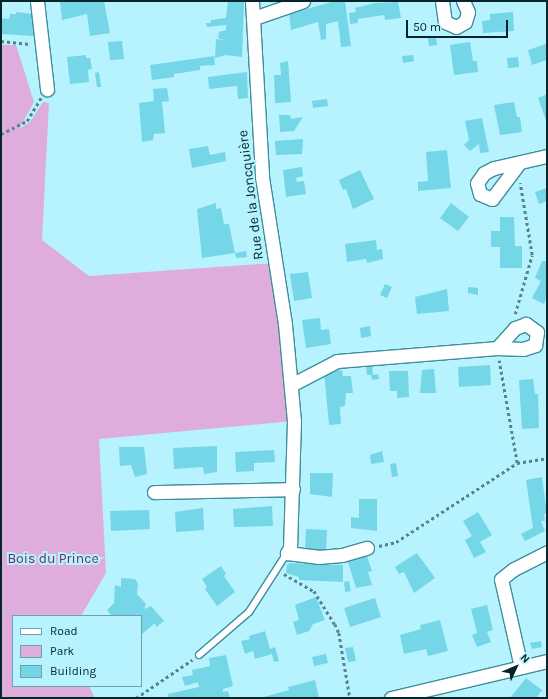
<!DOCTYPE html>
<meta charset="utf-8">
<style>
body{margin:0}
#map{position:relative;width:548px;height:699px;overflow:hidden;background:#b6f3fe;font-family:Karla,sans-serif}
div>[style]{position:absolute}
.green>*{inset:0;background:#dfaddb}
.building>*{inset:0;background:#74d6e6}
.path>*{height:2.5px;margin-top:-1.25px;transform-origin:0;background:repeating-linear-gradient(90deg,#56848c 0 3px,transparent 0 6px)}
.roads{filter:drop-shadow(1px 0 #3f8e9b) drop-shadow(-1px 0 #3f8e9b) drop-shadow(0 1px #3f8e9b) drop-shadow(0 -1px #3f8e9b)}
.service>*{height:6px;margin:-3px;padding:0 3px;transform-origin:3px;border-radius:3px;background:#fff}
.minor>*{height:13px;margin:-6.5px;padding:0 6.5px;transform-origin:6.5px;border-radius:6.5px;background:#fff}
span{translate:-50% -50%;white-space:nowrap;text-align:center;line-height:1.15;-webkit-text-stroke:4px #b6f3fe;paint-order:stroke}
.street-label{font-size:14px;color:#04262b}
.park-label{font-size:14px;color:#6f2d6c}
.frame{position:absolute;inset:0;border:2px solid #04262b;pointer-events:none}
.legend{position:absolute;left:12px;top:615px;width:130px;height:72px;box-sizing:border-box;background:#b6f3fe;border:1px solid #6fa1aa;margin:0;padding:5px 7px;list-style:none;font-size:12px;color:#04262b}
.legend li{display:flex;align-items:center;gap:8px;height:20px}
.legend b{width:20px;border:1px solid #6fa1aa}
.north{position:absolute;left:496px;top:647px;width:40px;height:40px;-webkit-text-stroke:3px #b6f3fe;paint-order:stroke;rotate:46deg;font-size:11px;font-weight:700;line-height:16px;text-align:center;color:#04262b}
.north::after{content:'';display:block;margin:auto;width:14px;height:18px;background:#04262b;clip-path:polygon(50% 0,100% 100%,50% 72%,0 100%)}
.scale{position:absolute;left:406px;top:20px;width:102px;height:18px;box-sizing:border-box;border:2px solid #04262b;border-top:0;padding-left:5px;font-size:12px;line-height:14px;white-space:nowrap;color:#04262b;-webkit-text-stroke:3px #b6f3fe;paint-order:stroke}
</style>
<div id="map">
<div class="green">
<i style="clip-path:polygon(1px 45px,16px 45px,34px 102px,19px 129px,30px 122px,43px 102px,49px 103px,42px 240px,89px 276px,275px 263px,294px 421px,99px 439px,106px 573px,81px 616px,13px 616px,13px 686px,89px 686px,95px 698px,1px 698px)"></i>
</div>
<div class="building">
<i style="clip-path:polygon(104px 1px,110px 33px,90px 36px,87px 14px,62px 20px,60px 2px)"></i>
<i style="clip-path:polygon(228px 1px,244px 1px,242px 57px,226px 55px,215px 58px,216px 39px,225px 40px,218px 38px,219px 32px,226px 30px,226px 25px,207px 27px,206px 23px,211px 23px,211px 20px,226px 18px)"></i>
<i style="clip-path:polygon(335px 1px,345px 1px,351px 46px,341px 47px,338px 21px,326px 24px,326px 39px,321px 40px,318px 22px,291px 30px,289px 14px)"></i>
<i style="clip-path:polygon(398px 2px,401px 18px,385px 20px,384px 15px,358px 19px,358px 23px,350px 24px,349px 13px,356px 12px,355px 8px,375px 3px)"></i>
<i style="clip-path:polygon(16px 12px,33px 14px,34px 36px,2px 34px,1px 18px,9px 19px,10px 14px,16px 14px)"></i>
<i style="clip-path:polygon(513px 12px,514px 31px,483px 33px,482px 21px,490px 20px,490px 14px)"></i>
<i style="clip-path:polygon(436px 37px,437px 45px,429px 46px,428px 38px)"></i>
<i style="clip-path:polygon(122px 41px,124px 59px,110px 60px,108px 42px)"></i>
<i style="clip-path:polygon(470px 42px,473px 61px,477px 61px,478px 72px,454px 75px,450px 45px)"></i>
<i style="clip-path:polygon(546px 44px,547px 60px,532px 65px,528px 50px)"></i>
<i style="clip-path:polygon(86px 55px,86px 58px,90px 58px,92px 69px,88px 70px,89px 82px,70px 84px,67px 57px)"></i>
<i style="clip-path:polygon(413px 55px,414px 61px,403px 63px,402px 56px)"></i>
<i style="clip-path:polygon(214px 56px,215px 65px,200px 66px,200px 70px,174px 74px,174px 77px,152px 80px,150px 65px)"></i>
<i style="clip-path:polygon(518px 57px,519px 67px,508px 68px,507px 58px)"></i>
<i style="clip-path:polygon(288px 61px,291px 102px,275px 103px,274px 75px,281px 75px,280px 63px)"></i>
<i style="clip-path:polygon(99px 72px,101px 87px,97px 87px,95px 73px)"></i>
<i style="clip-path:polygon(247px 72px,248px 98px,238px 99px,237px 86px,209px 89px,208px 77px)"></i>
<i style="clip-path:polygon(167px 88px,169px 101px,162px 102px,165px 133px,154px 134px,153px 140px,142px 142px,139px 103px,154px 101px,153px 89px)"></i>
<i style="clip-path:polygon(547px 94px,547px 123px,538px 98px)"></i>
<i style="clip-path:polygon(327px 99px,328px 106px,313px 108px,312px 101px)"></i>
<i style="clip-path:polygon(514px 102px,517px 117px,520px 117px,522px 132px,500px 135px,494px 105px)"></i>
<i style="clip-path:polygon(279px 115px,290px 115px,291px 119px,303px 117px,294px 131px,280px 132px)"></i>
<i style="clip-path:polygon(482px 118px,489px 152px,480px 153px,479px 144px,470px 151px,464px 145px,469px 140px,465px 121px)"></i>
<i style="clip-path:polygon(303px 139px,302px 154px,276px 155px,275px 141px)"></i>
<i style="clip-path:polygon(208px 146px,210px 155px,225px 152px,226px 161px,192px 168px,189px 149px)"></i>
<i style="clip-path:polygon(447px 150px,451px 188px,418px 191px,418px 182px,428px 181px,426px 152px)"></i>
<i style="clip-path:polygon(302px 167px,303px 176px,296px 178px,297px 182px,304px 181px,306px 194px,286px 197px,283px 170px)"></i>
<i style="clip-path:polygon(360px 170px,374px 199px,353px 209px,346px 189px,343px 190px,339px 180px)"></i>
<i style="clip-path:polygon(547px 188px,547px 201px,539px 204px,535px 192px)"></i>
<i style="clip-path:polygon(216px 203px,216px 209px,221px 208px,224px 224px,229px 224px,235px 253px,202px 258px,197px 209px)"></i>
<i style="clip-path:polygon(451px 203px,469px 217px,458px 231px,440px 218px)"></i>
<i style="clip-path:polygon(500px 217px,514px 217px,515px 246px,522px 246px,522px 268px,500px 268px,500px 247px,491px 247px,491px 231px,500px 231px)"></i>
<i style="clip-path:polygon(376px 240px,377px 250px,382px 249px,383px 259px,367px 263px,366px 259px,347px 262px,345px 244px)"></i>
<i style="clip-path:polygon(246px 251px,247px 257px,236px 258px,235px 253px)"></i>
<i style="clip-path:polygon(542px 261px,547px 261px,547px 296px,544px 304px,532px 298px,541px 281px,535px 278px)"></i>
<i style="clip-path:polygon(308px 272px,312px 298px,294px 301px,290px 274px)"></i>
<i style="clip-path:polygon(385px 284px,392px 287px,387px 298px,380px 295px)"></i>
<i style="clip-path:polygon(468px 287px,478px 288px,478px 295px,468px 293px)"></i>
<i style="clip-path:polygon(447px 289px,449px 311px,417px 314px,415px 297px)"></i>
<i style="clip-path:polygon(320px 318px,321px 330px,329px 329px,331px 344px,306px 348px,302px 320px)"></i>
<i style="clip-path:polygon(370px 326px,371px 336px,361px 338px,360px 328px)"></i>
<i style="clip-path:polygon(372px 364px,373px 375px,378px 374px,379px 379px,372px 380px,371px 375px,367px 375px,366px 365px)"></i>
<i style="clip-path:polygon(490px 365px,491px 385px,459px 387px,458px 367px)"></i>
<i style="clip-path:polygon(434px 369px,436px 393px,420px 393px,422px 370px)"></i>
<i style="clip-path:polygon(342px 370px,343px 376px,351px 376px,353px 393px,346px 393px,345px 406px,340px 407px,341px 424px,329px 425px,324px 372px)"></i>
<i style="clip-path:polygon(389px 371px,408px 371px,409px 397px,397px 398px,397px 391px,390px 391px)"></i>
<i style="clip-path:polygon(533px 379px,535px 394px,538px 394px,539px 428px,522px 429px,519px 380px)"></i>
<i style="clip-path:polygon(217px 446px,217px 472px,204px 474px,203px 467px,174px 469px,173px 448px)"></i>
<i style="clip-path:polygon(119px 447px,144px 447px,147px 474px,135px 477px,131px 465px,120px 466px)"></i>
<i style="clip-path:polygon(274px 450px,275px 462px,254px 463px,254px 471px,236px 472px,235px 452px)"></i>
<i style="clip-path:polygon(382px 451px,384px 462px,371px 464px,370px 455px)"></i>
<i style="clip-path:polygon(396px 463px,398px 476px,392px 477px,390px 464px)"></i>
<i style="clip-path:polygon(310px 473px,333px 473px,332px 497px,310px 494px)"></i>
<i style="clip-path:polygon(542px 477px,547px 514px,544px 514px,545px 521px,541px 521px,545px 531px,525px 541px,521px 534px,533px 528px,526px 480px)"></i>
<i style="clip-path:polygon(359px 499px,377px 499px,377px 531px,351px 528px,351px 517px,359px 518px)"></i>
<i style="clip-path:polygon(272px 506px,273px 526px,234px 527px,233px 509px)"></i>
<i style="clip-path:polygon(203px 508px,204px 530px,176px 532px,175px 512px)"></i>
<i style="clip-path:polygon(149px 510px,150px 529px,111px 531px,110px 511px)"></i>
<i style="clip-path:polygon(478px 512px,492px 535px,480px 542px,486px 552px,474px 558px,465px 540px,472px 536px,463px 521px)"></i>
<i style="clip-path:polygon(306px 529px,327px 530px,326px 552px,305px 550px)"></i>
<i style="clip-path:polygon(366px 553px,372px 571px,368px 572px,372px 585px,356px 588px,347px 559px)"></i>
<i style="clip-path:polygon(417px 553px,435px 578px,414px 593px,404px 572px,399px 574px,395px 567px)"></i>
<i style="clip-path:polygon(290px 563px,343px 565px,343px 582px,299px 580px,299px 577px,286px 573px,287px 565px)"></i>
<i style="clip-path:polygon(221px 566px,226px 574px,224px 576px,235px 592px,217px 606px,205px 589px,207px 587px,202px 579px)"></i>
<i style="clip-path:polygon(121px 578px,135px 579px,138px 584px,137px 594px,146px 604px,144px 609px,151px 606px,164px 621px,156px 627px,155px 623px,141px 635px,141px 616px,112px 616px,107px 610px,114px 603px,115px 585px,121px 587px)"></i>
<i style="clip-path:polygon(349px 581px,351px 591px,345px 592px,344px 582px)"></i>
<i style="clip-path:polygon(316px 597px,325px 620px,313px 624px,309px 631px,297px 635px,293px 622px,299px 620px,295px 605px)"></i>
<i style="clip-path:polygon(375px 598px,381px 617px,350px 627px,344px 608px)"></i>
<i style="clip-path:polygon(487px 605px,493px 630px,487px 632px,491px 642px,477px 647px,472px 635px,477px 633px,471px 609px)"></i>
<i style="clip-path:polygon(440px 620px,448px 651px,428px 656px,426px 649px,404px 654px,400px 635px,421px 629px,420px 625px)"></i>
<i style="clip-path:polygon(265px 631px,270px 649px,275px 647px,279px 661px,274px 662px,272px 654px,255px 659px,253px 651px,245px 654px,241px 641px,250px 639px,249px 636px)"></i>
<i style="clip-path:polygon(541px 641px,542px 647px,532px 649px,530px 643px)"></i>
<i style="clip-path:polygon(353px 647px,356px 661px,348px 662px,345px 648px)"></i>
<i style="clip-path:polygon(326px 654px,328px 663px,314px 666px,312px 657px)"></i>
<i style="clip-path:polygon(226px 655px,233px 686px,223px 689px,223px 692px,228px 691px,230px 698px,169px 698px,168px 694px,199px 687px,198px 682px,185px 686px,182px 677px,193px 675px,192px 670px,210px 666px,209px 658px)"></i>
<i style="clip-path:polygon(526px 678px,542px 690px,536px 698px,510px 698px)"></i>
<i style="clip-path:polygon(315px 680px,319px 698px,260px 698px,289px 690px,288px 687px)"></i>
</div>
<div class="path">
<i style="left:1px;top:41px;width:29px;rotate:6deg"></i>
<i style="left:1px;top:134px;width:29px;rotate:-27deg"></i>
<i style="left:27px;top:121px;width:27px;rotate:-59deg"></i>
<i style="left:515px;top:314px;width:61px;rotate:-73.9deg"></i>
<i style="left:532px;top:255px;width:73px;rotate:-99.5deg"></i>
<i style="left:517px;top:463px;width:30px;rotate:-9deg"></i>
<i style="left:379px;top:546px;width:17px;rotate:-13deg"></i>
<i style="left:396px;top:542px;width:145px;rotate:-33.1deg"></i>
<i style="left:517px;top:463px;width:104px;rotate:-100deg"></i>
<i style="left:284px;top:574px;width:34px;rotate:30deg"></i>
<i style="left:314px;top:591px;width:39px;rotate:58deg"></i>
<i style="left:335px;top:624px;width:10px;rotate:66deg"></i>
<i style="left:339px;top:633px;width:66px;rotate:80.4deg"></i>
<i style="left:136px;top:698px;width:68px;rotate:-34.2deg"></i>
</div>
<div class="roads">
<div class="service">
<i style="left:199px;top:655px;width:66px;rotate:-40.7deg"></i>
<i style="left:249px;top:612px;width:70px;rotate:-57.2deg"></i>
</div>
<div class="minor">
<i style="left:37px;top:1px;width:89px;rotate:83.5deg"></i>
<i style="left:252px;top:1px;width:176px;rotate:86.7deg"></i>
<i style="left:262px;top:177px;width:149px;rotate:81.1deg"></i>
<i style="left:285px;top:324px;width:97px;rotate:84.7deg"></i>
<i style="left:294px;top:421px;width:127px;rotate:91.8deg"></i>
<i style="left:290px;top:548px;width:6px;rotate:121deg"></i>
<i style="left:287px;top:553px;width:31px;rotate:7deg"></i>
<i style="left:318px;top:557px;width:24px;rotate:-5deg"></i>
<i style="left:342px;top:555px;width:26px;rotate:-16deg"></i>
<i style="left:442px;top:1px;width:21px;rotate:82deg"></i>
<i style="left:445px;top:22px;width:12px;rotate:24deg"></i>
<i style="left:456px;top:27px;width:10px;rotate:-29deg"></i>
<i style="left:465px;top:22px;width:10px;rotate:-73deg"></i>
<i style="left:468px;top:12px;width:12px;rotate:-114deg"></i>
<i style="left:254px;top:18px;width:52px;rotate:-19.1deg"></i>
<i style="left:519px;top:163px;width:45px;rotate:126.9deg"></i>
<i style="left:492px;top:199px;width:13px;rotate:-157deg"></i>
<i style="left:480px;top:194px;width:11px;rotate:-105deg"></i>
<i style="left:477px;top:183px;width:12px;rotate:-55deg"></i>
<i style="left:484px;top:173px;width:11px;rotate:-27deg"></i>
<i style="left:494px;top:168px;width:54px;rotate:-12.8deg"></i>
<i style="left:291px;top:385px;width:52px;rotate:-27.6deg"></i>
<i style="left:337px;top:361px;width:161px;rotate:-4.6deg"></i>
<i style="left:497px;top:348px;width:26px;rotate:2deg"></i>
<i style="left:523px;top:349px;width:13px;rotate:-18deg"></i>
<i style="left:535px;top:345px;width:13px;rotate:-81deg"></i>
<i style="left:537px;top:332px;width:14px;rotate:-144deg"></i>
<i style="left:526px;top:324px;width:12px;rotate:160deg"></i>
<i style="left:515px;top:328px;width:27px;rotate:132deg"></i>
<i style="left:154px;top:492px;width:139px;rotate:-1.2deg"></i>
<i style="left:521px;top:667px;width:90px;rotate:-102.8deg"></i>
<i style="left:501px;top:579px;width:16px;rotate:-38deg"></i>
<i style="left:514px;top:569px;width:37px;rotate:-27deg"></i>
<i style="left:391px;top:698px;width:160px;rotate:-13.3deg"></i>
</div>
</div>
<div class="street-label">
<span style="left:251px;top:195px;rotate:-97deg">Rue de la Joncquière</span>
</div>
<div class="park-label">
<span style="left:53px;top:559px">Bois du Prince</span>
</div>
<div class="frame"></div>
<ul class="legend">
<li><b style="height:5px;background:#fff"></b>Road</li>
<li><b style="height:11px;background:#dfaddb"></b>Park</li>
<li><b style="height:11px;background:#74d6e6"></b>Building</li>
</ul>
<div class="north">N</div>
<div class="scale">50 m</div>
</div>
